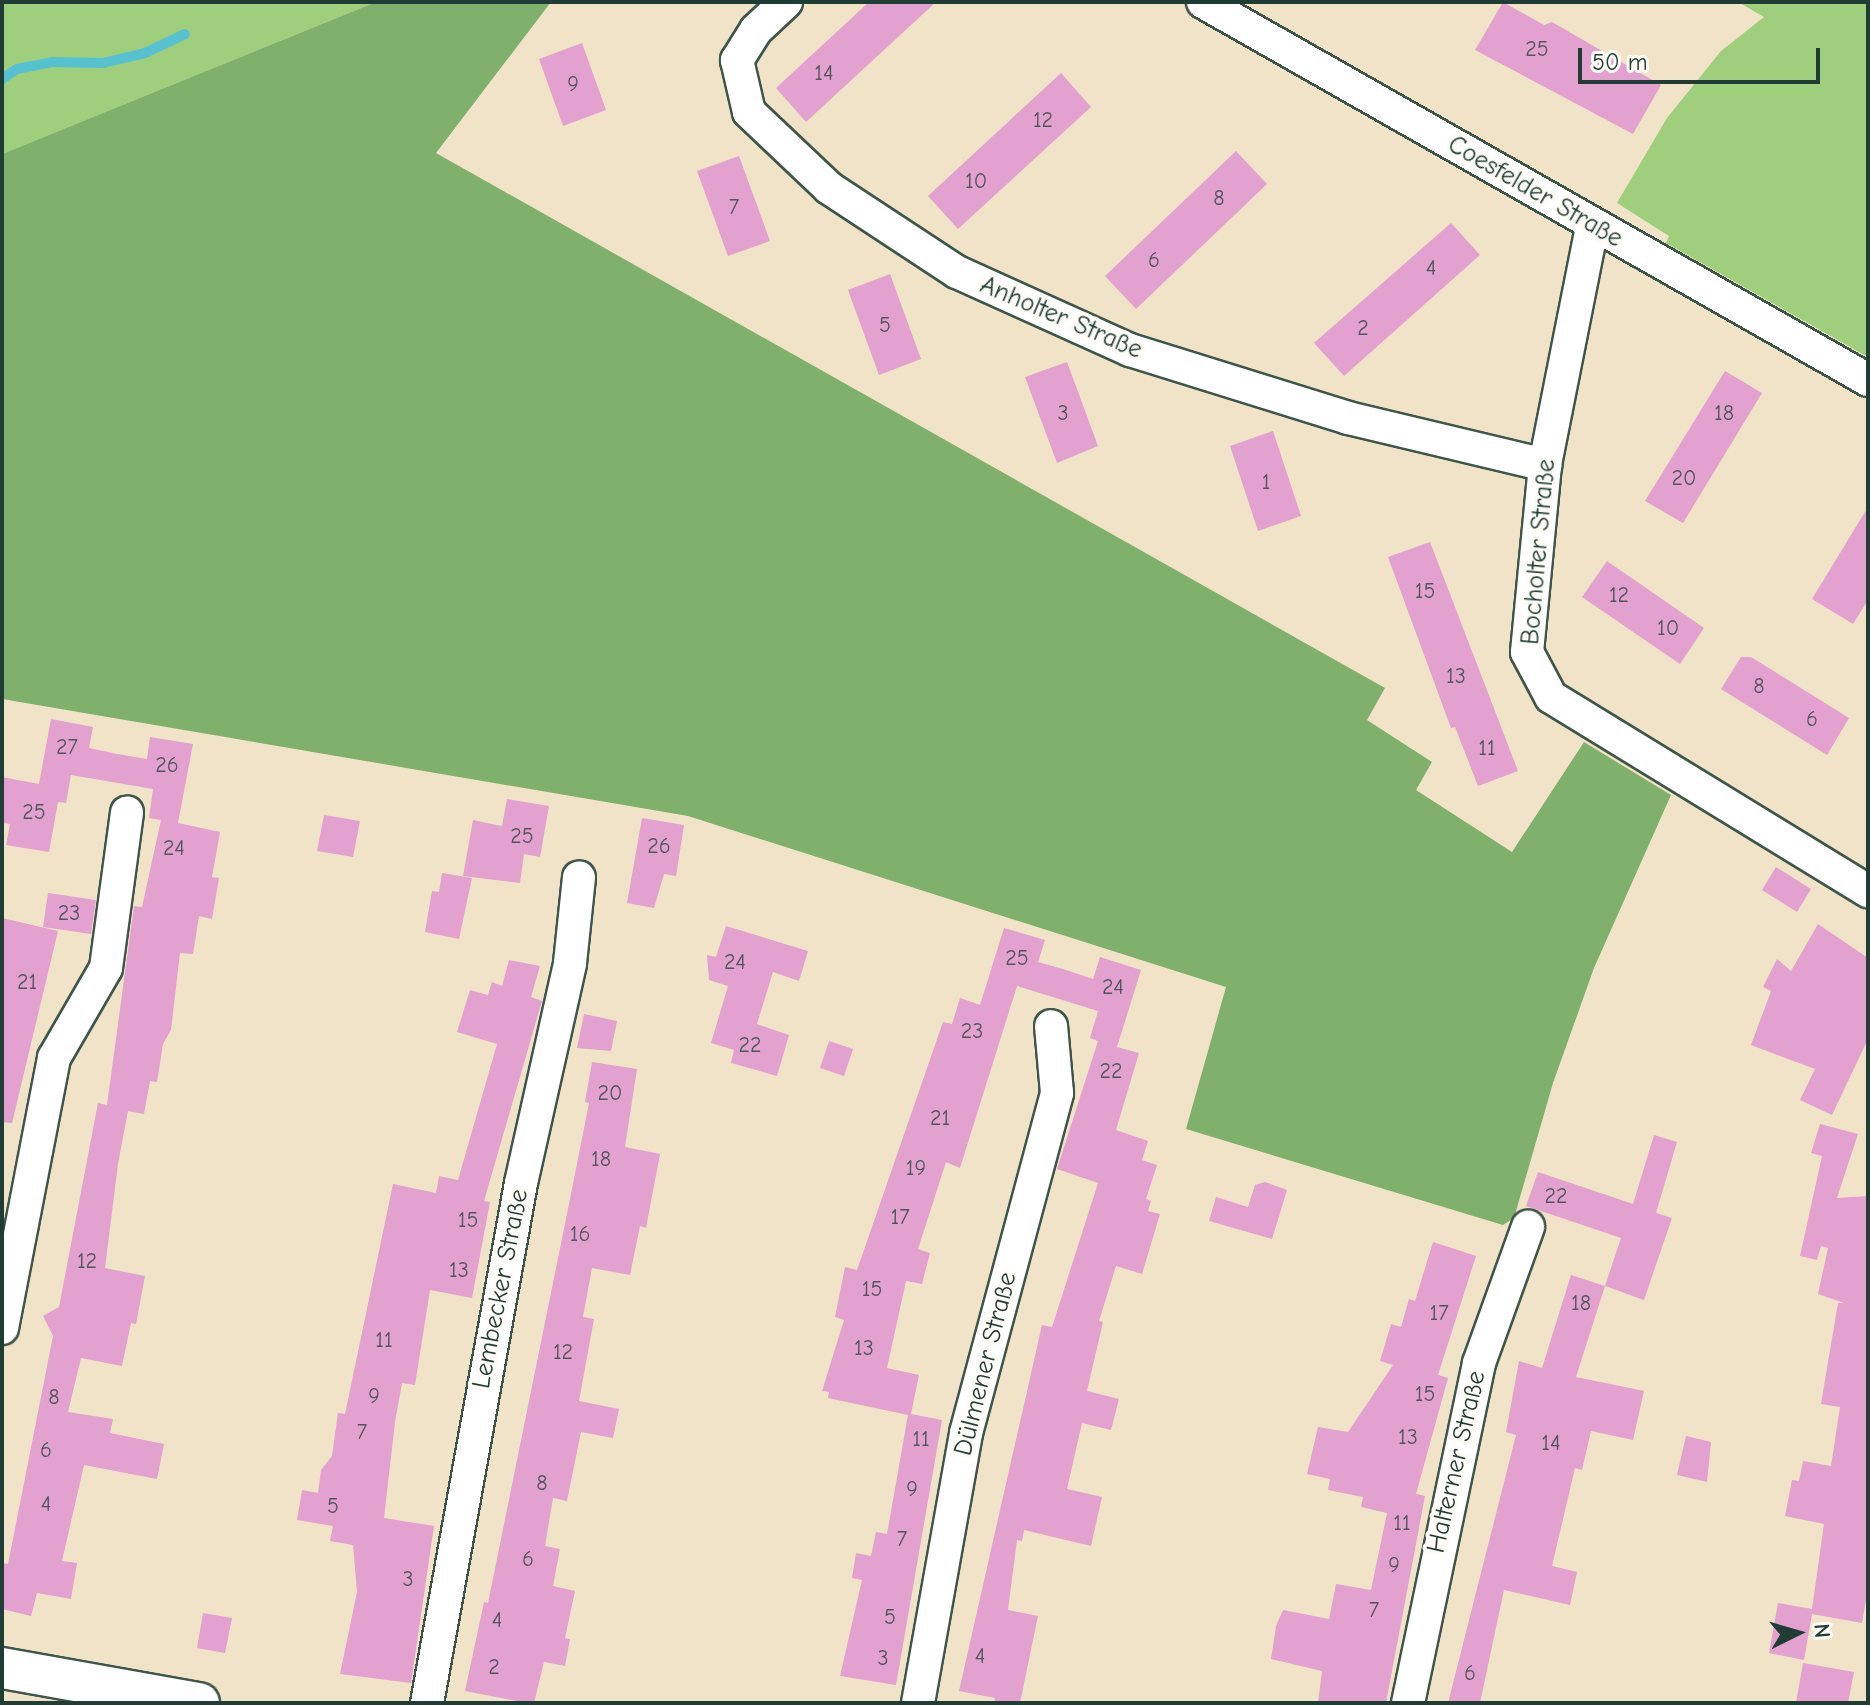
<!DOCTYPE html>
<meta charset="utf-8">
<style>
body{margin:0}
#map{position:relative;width:1870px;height:1705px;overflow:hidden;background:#f1e3c7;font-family:"Comic Neue",sans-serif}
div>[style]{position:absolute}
.green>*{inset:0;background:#9fce7c}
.forest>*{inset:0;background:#7fb16c}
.stream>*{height:10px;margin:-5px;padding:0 5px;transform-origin:5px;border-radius:5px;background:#56c1d1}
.building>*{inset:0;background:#e2a1cf}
.roads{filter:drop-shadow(2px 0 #3e564a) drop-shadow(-2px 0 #3e564a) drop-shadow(0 2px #3e564a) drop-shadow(0 -2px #3e564a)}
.minor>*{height:32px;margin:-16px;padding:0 16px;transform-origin:16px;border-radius:16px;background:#fff}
.tertiary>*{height:40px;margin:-20px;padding:0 20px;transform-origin:20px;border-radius:20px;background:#fff}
span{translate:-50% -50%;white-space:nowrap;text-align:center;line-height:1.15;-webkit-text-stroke:8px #fdfcf7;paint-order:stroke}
.number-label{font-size:22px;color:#50565b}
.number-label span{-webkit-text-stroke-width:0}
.street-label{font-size:26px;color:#1f3d34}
.frame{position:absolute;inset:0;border:4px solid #1f3d34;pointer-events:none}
.north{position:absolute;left:1758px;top:1593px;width:80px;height:80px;-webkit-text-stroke:6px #fdfcf7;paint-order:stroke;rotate:85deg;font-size:22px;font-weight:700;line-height:32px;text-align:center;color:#1f3d34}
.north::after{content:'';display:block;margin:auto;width:28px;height:36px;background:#1f3d34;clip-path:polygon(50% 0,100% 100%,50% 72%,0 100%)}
.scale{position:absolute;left:1578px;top:48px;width:242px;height:36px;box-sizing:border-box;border:4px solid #1f3d34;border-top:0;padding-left:10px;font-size:24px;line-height:28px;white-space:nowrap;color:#1f3d34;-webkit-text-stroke:6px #fdfcf7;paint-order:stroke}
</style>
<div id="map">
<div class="green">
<i style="clip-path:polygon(2px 2px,376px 2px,2px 154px)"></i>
<i style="clip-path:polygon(1738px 2px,1868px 2px,1868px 357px,1666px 243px,1669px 236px,1617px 203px,1667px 118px,1721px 51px,1764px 17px)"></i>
</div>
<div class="forest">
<i style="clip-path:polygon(376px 2px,551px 2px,436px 153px,1385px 688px,1367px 720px,1432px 762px,1416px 790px,1512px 852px,1584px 742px,1671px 795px,1594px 968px,1553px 1083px,1514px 1218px,1503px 1225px,1186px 1129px,1226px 987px,688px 816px,2px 699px,2px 154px)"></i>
</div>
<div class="stream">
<i style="left:2px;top:79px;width:18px;rotate:-34deg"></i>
<i style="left:17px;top:69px;width:36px;rotate:-11deg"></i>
<i style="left:52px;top:62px;width:51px;rotate:1.1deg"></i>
<i style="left:103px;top:63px;width:43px;rotate:-13.4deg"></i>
<i style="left:145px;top:53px;width:44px;rotate:-25.4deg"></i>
</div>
<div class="building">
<i style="clip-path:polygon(869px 2px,936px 2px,806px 122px,776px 88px)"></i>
<i style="clip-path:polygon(1503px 2px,1544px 25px,1552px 22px,1661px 85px,1633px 134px,1475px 50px)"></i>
<i style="clip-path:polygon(582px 43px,606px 110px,563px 126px,539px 59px)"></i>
<i style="clip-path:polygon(1061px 73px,1091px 107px,958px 229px,928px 196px)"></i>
<i style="clip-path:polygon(1236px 151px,1267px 184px,1136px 309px,1105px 276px)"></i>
<i style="clip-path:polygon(739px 156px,770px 241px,728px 256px,697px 171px)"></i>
<i style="clip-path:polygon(1451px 223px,1480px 255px,1344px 376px,1314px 343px)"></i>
<i style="clip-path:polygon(890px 274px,921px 359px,879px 375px,848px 290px)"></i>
<i style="clip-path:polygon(1067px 362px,1098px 446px,1057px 463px,1025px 377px)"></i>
<i style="clip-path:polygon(1725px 371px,1762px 393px,1683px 523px,1645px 501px)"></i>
<i style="clip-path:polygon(1273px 431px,1301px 516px,1258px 531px,1230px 446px)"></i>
<i style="clip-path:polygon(1868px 507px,1868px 600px,1853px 624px,1812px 599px)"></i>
<i style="clip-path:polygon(1430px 542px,1518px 771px,1478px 786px,1455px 727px,1451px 728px,1388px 557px)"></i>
<i style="clip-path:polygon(1607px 561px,1704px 628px,1680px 664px,1582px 597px)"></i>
<i style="clip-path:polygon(1741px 657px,1751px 657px,1849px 718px,1827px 755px,1721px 689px)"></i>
<i style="clip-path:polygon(51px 719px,93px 727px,89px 748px,117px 754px,147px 759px,150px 737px,193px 744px,178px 823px,220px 832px,212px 877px,219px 878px,212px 919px,199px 916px,193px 954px,180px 953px,171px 1030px,163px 1044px,157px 1082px,150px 1081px,144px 1114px,128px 1111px,118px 1164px,105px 1268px,145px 1276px,136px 1324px,131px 1323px,122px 1366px,81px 1358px,68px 1412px,113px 1419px,110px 1433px,164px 1444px,157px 1479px,84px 1465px,62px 1561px,77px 1563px,71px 1599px,37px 1593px,31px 1616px,2px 1609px,2px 1563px,8px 1564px,53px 1336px,43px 1316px,59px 1307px,98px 1103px,107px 1105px,134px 906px,142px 907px,161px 820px,149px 818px,153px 789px,71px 775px,66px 803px,58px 802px,49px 852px,6px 845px,10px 824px,2px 823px,2px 777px,39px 784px)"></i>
<i style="clip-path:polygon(507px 799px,549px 806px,540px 857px,524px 854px,520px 883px,463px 876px,473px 820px,502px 826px)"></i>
<i style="clip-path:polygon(324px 815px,360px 821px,353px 857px,317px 851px)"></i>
<i style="clip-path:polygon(642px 818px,684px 825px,676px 876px,664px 874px,654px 908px,627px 903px)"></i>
<i style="clip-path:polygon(1776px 867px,1811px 889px,1797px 912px,1762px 890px)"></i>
<i style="clip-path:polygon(442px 873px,472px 878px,459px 939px,425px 932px,432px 891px,439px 892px)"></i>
<i style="clip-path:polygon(48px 893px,96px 900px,91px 934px,43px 927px)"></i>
<i style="clip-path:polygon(2px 918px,58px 931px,12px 1123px,2px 1122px)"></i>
<i style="clip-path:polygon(1818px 924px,1868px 958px,1868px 1039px,1832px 1115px,1800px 1100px,1815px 1069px,1751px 1045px,1771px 991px,1763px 987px,1777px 959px,1791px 971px)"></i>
<i style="clip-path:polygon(726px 926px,808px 951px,799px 981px,773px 972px,757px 1024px,789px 1035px,777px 1076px,731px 1063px,734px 1050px,711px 1043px,728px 986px,709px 980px,707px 955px,716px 957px)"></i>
<i style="clip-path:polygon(1004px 928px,1045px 940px,1038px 962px,1066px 970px,1093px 979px,1100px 957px,1141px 970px,1117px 1047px,1139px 1053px,1116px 1130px,1148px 1141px,1142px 1160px,1157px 1165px,1146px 1199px,1151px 1201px,1148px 1211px,1160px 1214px,1142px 1274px,1116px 1266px,1099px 1321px,1103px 1322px,1087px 1391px,1119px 1399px,1111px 1430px,1082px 1423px,1067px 1489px,1102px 1497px,1091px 1546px,1024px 1530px,1022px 1541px,1017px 1540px,1008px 1610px,1038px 1616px,1020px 1703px,994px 1703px,995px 1698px,959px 1691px,1042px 1325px,1052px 1327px,1098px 1183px,1057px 1169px,1098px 1041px,1090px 1038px,1098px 1011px,1017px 986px,960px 1168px,946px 1162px,918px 1249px,930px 1253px,922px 1284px,906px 1281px,887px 1368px,919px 1375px,911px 1414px,942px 1420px,896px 1685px,840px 1676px,862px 1580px,852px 1578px,856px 1553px,871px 1556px,876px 1532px,887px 1534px,908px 1415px,828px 1398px,829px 1392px,822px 1391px,844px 1320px,835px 1317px,845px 1267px,857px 1270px,943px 1022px,952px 1024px,960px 998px,980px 1005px)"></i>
<i style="clip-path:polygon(509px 960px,540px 966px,531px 997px,542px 1001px,484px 1201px,490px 1202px,472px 1298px,430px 1290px,415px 1385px,402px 1383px,395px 1422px,384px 1518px,434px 1526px,411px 1683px,340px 1674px,357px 1592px,353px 1545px,330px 1541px,333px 1526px,297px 1520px,302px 1490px,318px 1493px,321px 1470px,332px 1456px,338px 1413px,345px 1414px,393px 1184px,436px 1193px,439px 1176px,458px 1180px,497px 1044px,457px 1032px,470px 990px,488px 995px,492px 982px,502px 986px)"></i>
<i style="clip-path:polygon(584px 1014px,617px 1021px,611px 1051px,577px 1048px)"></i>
<i style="clip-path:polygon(829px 1041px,853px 1049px,844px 1076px,820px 1068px)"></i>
<i style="clip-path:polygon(592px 1062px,637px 1069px,625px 1147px,660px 1154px,646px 1228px,640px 1226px,630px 1275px,592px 1268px,583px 1317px,594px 1319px,579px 1401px,619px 1409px,613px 1438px,581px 1432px,567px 1501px,553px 1498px,545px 1546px,560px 1549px,553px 1586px,575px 1591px,565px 1638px,570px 1639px,565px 1666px,544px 1662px,534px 1703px,527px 1703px,465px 1691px,484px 1602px,488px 1603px,568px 1209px,589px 1103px,585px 1102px)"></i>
<i style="clip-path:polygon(1820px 1124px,1858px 1134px,1837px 1198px,1868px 1196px,1868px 1588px,1862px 1623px,1812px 1614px,1804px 1660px,1769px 1653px,1778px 1603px,1812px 1609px,1824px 1524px,1785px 1516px,1792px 1480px,1799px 1481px,1803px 1461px,1831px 1466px,1840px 1407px,1821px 1404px,1838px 1303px,1844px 1303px,1818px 1294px,1828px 1248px,1821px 1246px,1817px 1260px,1800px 1256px,1822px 1156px,1811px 1153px)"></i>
<i style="clip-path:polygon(1654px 1135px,1677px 1142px,1656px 1213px,1672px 1218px,1644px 1300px,1605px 1286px,1576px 1377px,1644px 1391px,1633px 1440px,1591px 1431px,1582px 1470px,1575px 1468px,1552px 1566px,1577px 1572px,1570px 1605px,1504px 1590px,1480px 1703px,1448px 1703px,1516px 1435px,1506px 1432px,1519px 1361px,1542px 1368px,1571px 1275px,1605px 1286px,1621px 1238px,1526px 1206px,1538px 1172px,1633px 1204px)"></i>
<i style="clip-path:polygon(1265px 1182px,1287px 1190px,1272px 1239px,1209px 1221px,1216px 1197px,1248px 1207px,1255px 1185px)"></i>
<i style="clip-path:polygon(1433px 1242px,1476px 1256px,1438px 1375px,1448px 1378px,1416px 1494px,1425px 1496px,1386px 1703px,1318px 1703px,1322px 1671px,1271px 1659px,1276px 1626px,1283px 1610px,1329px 1619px,1336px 1584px,1371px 1590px,1387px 1513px,1361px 1507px,1363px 1497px,1328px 1490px,1330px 1479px,1307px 1474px,1318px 1427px,1348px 1432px,1393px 1365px,1380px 1361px,1391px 1324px,1401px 1327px,1409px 1299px,1415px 1301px)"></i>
<i style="clip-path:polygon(1686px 1436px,1711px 1442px,1707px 1482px,1677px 1475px)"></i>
<i style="clip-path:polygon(203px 1613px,232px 1618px,225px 1653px,197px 1648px)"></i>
<i style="clip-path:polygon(1803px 1663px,1854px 1672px,1848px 1703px,1796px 1703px)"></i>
</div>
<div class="roads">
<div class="minor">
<i style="left:786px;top:2px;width:41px;rotate:137deg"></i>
<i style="left:756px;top:30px;width:36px;rotate:122deg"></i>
<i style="left:737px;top:60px;width:53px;rotate:77deg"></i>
<i style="left:749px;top:112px;width:110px;rotate:43.5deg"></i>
<i style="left:829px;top:188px;width:153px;rotate:33.3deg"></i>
<i style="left:957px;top:272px;width:190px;rotate:24.3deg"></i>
<i style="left:1130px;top:350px;width:228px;rotate:17.3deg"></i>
<i style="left:1348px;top:418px;width:203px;rotate:13.4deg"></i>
<i style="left:1203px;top:2px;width:765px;rotate:29.61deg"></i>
<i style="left:1592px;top:227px;width:243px;rotate:101.2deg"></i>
<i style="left:1545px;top:465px;width:188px;rotate:95.5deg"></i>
<i style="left:1527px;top:652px;width:51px;rotate:61.9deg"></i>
<i style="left:1551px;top:697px;width:372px;rotate:31.5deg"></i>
<i style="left:2px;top:1328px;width:275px;rotate:-79.1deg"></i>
<i style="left:54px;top:1058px;width:104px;rotate:-60deg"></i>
<i style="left:106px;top:968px;width:157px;rotate:-82.3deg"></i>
<i style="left:427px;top:1703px;width:528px;rotate:-79.75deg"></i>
<i style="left:521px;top:1183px;width:225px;rotate:-77.4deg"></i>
<i style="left:570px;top:963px;width:86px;rotate:-84deg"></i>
<i style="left:918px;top:1703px;width:274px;rotate:-79.9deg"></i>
<i style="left:966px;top:1433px;width:352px;rotate:-75deg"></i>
<i style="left:1057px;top:1093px;width:67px;rotate:-95.1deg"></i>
<i style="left:1408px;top:1703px;width:347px;rotate:-78.2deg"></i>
<i style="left:1479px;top:1363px;width:145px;rotate:-70.2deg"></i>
</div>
<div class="tertiary">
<i style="left:2px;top:1668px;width:200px;rotate:10.1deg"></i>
</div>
</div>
<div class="number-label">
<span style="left:1537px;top:50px">25</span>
<span style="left:824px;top:74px">14</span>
<span style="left:573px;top:85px">9</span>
<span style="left:1043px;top:121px">12</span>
<span style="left:976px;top:182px">10</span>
<span style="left:1219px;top:199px">8</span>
<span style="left:734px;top:208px">7</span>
<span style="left:1154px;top:261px">6</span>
<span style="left:1431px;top:269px">4</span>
<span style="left:885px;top:326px">5</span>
<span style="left:1363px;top:329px">2</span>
<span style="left:1063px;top:414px">3</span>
<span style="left:1724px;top:414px">18</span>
<span style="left:1684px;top:479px">20</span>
<span style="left:1266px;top:483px">1</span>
<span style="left:1425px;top:592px">15</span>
<span style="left:1619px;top:596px">12</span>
<span style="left:1668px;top:629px">10</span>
<span style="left:1456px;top:677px">13</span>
<span style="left:1759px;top:687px">8</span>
<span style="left:1812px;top:720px">6</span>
<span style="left:67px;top:748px">27</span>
<span style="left:1487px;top:749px">11</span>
<span style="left:167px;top:766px">26</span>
<span style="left:34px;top:813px">25</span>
<span style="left:522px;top:837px">25</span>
<span style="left:659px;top:847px">26</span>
<span style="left:174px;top:849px">24</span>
<span style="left:69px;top:914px">23</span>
<span style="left:1017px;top:959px">25</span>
<span style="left:735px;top:963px">24</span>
<span style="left:27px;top:983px">21</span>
<span style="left:1113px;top:988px">24</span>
<span style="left:972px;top:1032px">23</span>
<span style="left:750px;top:1046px">22</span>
<span style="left:1111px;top:1072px">22</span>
<span style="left:610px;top:1094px">20</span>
<span style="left:940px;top:1119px">21</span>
<span style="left:601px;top:1160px">18</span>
<span style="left:916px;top:1169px">19</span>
<span style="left:1556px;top:1197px">22</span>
<span style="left:900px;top:1218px">17</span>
<span style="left:468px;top:1221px">15</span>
<span style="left:580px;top:1235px">16</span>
<span style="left:87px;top:1262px">12</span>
<span style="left:459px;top:1271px">13</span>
<span style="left:872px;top:1290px">15</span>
<span style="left:1581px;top:1304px">18</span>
<span style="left:1439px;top:1314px">17</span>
<span style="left:384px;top:1341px">11</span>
<span style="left:864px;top:1349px">13</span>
<span style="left:563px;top:1353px">12</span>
<span style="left:1425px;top:1395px">15</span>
<span style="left:374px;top:1397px">9</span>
<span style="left:54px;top:1398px">8</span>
<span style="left:362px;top:1433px">7</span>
<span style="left:1408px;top:1438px">13</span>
<span style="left:921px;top:1440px">11</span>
<span style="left:1551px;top:1444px">14</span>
<span style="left:46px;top:1451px">6</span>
<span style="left:542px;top:1484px">8</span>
<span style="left:912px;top:1490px">9</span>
<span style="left:46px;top:1505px">4</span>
<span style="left:333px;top:1507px">5</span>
<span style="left:1402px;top:1524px">11</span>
<span style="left:902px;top:1540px">7</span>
<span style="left:528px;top:1560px">6</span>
<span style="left:1394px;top:1566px">9</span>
<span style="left:408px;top:1580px">3</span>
<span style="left:1374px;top:1611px">7</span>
<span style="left:890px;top:1618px">5</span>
<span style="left:497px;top:1621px">4</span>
<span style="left:980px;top:1657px">4</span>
<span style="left:883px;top:1659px">3</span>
<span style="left:494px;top:1668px">2</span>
<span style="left:1470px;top:1674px">6</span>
</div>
<div class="street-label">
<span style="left:1535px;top:192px;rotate:30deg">Coesfelder Straße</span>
<span style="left:1061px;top:318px;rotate:23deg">Anholter Straße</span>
<span style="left:1539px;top:552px;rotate:-85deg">Bocholter Straße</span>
<span style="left:501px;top:1289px;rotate:-79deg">Lembecker Straße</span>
<span style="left:986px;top:1364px;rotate:-76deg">Dülmener Straße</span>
<span style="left:1457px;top:1462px;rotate:-77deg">Halterner Straße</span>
</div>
<div class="frame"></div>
<div class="north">N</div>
<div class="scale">50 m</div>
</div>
